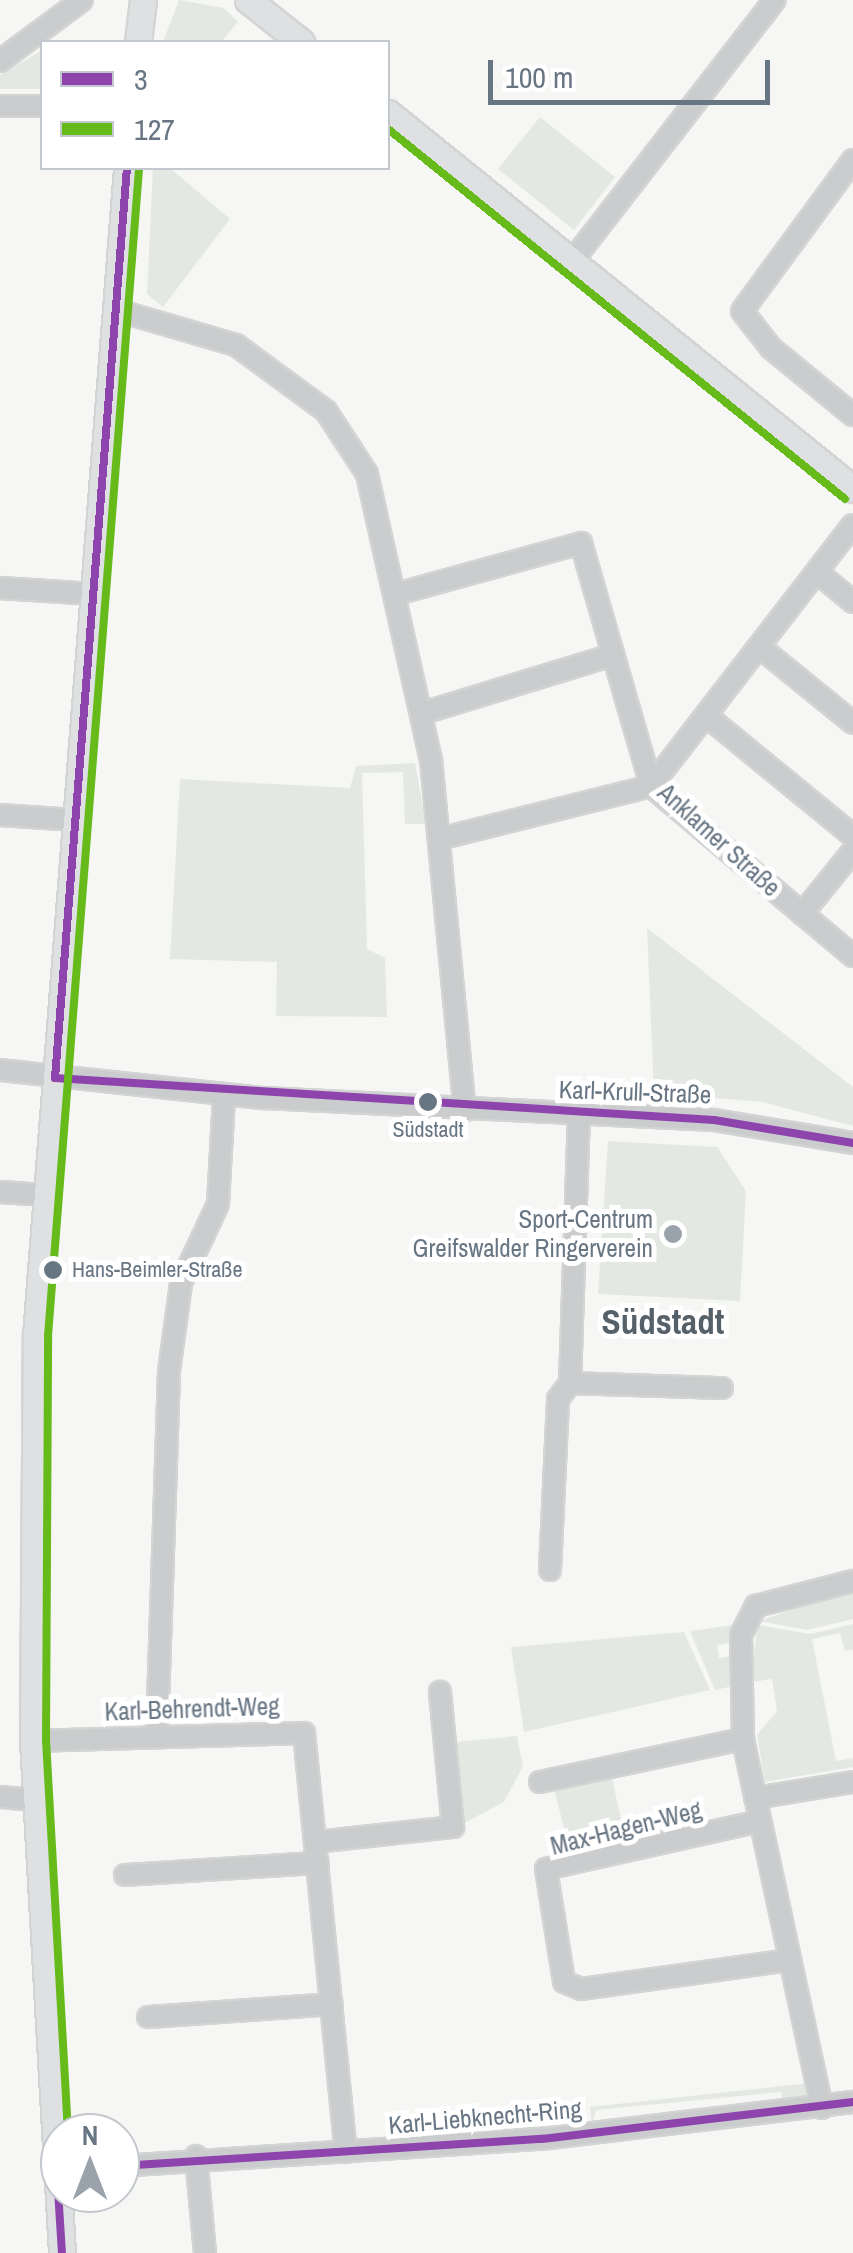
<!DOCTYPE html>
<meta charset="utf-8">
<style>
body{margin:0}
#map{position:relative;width:853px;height:2253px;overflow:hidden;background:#f6f6f5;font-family:"Archivo Narrow",sans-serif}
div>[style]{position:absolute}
.green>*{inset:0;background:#e4e8e3}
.roads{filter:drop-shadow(2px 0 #d3d4d4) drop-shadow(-2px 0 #d3d4d4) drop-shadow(0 2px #d3d4d4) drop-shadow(0 -2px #d3d4d4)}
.minor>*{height:20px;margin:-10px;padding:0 10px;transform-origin:10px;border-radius:10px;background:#cbcccd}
.major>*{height:25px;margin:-12.5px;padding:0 12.5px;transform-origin:12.5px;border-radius:12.5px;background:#dfe0e1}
.bus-1>*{height:8px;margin:-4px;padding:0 4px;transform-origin:4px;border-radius:4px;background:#8e44ad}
.bus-2>*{height:8px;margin:-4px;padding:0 4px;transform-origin:4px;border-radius:4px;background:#66bb1a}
.dots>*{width:28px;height:28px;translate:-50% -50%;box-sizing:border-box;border:5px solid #fff;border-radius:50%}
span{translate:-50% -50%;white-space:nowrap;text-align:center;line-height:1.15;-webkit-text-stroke:10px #fff;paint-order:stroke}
.bus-label{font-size:22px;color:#687684}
.left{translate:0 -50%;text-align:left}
.street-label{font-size:25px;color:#687684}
.poi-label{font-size:25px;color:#687684}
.right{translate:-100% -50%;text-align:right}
.district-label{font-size:35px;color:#556069;font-weight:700}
.legend{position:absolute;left:40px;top:40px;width:350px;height:130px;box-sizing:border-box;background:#fff;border:2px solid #c3c8ce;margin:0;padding:12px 18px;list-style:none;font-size:30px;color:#687684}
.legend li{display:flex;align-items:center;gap:20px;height:50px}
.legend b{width:50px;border:2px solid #c3c8ce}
.north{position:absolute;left:40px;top:2113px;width:100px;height:100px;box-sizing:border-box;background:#fff;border:2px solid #c3c8ce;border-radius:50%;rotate:0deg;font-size:28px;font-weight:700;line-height:40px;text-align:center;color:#687684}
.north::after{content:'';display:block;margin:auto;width:35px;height:45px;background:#9aa3ac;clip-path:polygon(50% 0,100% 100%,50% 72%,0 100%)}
.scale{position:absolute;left:488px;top:60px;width:282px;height:45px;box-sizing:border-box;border:5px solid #687684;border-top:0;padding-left:12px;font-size:30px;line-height:35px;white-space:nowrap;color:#687684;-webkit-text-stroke:8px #fff;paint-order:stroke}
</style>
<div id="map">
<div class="green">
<i style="clip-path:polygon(179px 0,224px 8px,238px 22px,221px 42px,163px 42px)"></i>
<i style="clip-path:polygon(42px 50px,42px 89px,0 89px,0 75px)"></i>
<i style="clip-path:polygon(540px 117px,615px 177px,574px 230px,498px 169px)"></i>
<i style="clip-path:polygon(153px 168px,170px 168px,230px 219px,163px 307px,147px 294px)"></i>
<i style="clip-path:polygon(415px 763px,426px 824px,405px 824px,403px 772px,362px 773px,367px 949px,385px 958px,387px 1017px,276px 1016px,277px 962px,170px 959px,180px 779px,350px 788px,356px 766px)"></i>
<i style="clip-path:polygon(647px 928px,853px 1087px,853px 1126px,762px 1102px,654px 1093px)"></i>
<i style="clip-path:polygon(608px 1141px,717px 1147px,746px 1191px,740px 1301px,598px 1294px)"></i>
<i style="clip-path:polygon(853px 1588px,853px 1619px,807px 1630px,759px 1621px)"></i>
<i style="clip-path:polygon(853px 1624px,853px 1650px,845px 1651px,840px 1633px,812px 1639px,836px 1761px,853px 1758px,853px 1767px,765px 1782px,757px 1735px,777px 1711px,772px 1679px,752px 1682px,757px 1625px,810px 1634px)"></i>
<i style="clip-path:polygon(734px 1625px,734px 1642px,717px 1645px,719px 1658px,734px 1656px,738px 1685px,715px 1690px,690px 1631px)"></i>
<i style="clip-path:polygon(684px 1632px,710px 1690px,524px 1732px,511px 1647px)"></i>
<i style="clip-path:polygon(517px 1736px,523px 1766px,504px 1802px,464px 1823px,455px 1742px)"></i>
<i style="clip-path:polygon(611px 1774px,623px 1828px,567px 1839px,554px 1789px)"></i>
<i style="clip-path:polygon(810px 2083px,804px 2101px,783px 2104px,781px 2092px,596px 2110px,592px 2125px,590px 2107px)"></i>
</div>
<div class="roads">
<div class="minor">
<i style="left:0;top:61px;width:102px;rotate:-36.6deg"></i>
<i style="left:0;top:106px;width:42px"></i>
<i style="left:853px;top:160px;width:187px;rotate:126.3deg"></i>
<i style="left:742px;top:311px;width:47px;rotate:51.9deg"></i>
<i style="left:771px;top:348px;width:106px;rotate:39.3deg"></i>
<i style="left:573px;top:260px;width:329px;rotate:-52.2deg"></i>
<i style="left:116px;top:310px;width:125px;rotate:16.3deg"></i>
<i style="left:236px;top:345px;width:112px;rotate:36.3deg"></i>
<i style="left:326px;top:411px;width:75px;rotate:56.9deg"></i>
<i style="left:367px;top:474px;width:293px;rotate:77.4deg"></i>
<i style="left:431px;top:760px;width:352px;rotate:84.5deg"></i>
<i style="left:817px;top:572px;width:47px;rotate:39.8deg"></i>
<i style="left:0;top:588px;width:92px;rotate:3.7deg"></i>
<i style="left:400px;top:593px;width:188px;rotate:-15.4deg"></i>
<i style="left:581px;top:543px;width:253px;rotate:73.9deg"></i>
<i style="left:762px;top:649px;width:117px;rotate:39.1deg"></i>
<i style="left:423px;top:713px;width:199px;rotate:-17deg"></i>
<i style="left:709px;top:718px;width:186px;rotate:39.3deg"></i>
<i style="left:651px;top:786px;width:330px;rotate:-52.3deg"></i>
<i style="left:651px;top:786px;width:264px;rotate:40.1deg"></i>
<i style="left:0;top:815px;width:75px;rotate:3.8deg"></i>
<i style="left:443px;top:838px;width:214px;rotate:-14deg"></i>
<i style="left:802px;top:914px;width:81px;rotate:-51deg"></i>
<i style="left:0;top:1070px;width:265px;rotate:6.1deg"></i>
<i style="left:264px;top:1098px;width:451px;rotate:2.8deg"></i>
<i style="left:714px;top:1120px;width:141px;rotate:9.4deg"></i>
<i style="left:0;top:1192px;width:46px;rotate:3.7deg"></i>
<i style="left:570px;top:1383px;width:152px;rotate:1.9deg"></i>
<i style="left:550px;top:1570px;width:171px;rotate:-87.3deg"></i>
<i style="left:558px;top:1399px;width:20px;rotate:-53deg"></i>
<i style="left:570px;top:1383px;width:268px;rotate:-88.1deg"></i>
<i style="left:157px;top:1734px;width:363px;rotate:-88.1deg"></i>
<i style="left:169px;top:1371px;width:89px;rotate:-82.2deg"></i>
<i style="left:181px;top:1283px;width:87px;rotate:-64.9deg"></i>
<i style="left:218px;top:1204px;width:108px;rotate:-86.8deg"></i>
<i style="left:33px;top:1741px;width:271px;rotate:-1.7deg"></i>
<i style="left:304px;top:1733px;width:421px;rotate:84.3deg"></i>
<i style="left:540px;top:1782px;width:208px;rotate:-12deg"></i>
<i style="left:0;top:1797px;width:35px;rotate:5deg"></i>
<i style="left:755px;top:1798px;width:99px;rotate:-9.3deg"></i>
<i style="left:760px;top:1821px;width:219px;rotate:167.4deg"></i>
<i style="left:546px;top:1869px;width:114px;rotate:80.9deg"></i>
<i style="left:564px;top:1982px;width:18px;rotate:22deg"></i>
<i style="left:581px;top:1989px;width:211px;rotate:-7.9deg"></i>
<i style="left:315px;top:1842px;width:139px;rotate:-6.2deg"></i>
<i style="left:453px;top:1827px;width:136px;rotate:-95.5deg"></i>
<i style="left:125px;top:1875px;width:193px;rotate:-3.6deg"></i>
<i style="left:148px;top:2017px;width:184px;rotate:-4deg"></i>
<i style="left:822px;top:2108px;width:377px;rotate:-102.1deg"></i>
<i style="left:743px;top:1739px;width:104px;rotate:-91.1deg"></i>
<i style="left:741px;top:1635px;width:33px;rotate:-63deg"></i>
<i style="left:756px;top:1606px;width:100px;rotate:-14.5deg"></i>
<i style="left:196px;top:2156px;width:97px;rotate:84.7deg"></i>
<i style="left:120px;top:2166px;width:423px;rotate:-3.7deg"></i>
<i style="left:542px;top:2139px;width:313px;rotate:-6.8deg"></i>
</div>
<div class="major">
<i style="left:248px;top:0;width:68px;rotate:38.4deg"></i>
<i style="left:138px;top:42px;width:42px;rotate:-83.2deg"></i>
<i style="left:388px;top:113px;width:598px;rotate:38.96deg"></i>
<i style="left:62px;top:2253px;width:513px;rotate:-93.24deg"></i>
<i style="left:33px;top:1741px;width:406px;rotate:-89.6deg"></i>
<i style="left:36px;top:1335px;width:1171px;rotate:-85.54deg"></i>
</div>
</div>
<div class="bus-1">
<i style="left:55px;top:1078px;width:913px;rotate:-85.48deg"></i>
<i style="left:55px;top:1078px;width:660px;rotate:3.65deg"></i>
<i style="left:714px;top:1120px;width:141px;rotate:9.4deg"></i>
<i style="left:120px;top:2166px;width:423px;rotate:-3.7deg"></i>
<i style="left:542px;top:2139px;width:313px;rotate:-6.8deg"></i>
<i style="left:57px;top:2174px;width:79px;rotate:86.4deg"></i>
</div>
<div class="bus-2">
<i style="left:388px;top:129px;width:588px;rotate:38.99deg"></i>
<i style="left:68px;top:2133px;width:393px;rotate:-93.2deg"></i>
<i style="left:46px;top:1741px;width:405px;rotate:-89.7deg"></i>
<i style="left:48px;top:1336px;width:1171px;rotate:-85.54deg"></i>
</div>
<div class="dots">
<i style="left:428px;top:1102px;background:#687684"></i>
<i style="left:673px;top:1234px;background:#9aa3ac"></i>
<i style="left:53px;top:1270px;background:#687684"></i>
</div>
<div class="bus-label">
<span style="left:428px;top:1130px">Südstadt</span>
<span class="left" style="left:72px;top:1270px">Hans-Beimler-Straße</span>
</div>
<div class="street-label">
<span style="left:719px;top:840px;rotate:42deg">Anklamer Straße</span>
<span style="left:635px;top:1092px;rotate:2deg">Karl-Krull-Straße</span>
<span style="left:192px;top:1709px;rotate:-2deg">Karl-Behrendt-Weg</span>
<span style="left:626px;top:1828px;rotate:-14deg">Max-Hagen-Weg</span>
<span style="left:485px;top:2117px;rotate:-5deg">Karl-Liebknecht-Ring</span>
</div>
<div class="poi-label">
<span class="right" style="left:653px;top:1234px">Sport-Centrum<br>Greifswalder Ringerverein</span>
</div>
<div class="district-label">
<span style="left:663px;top:1322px">Südstadt</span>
</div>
<ul class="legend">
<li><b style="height:12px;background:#8e44ad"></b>3</li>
<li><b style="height:12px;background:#66bb1a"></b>127</li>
</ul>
<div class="north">N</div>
<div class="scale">100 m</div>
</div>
